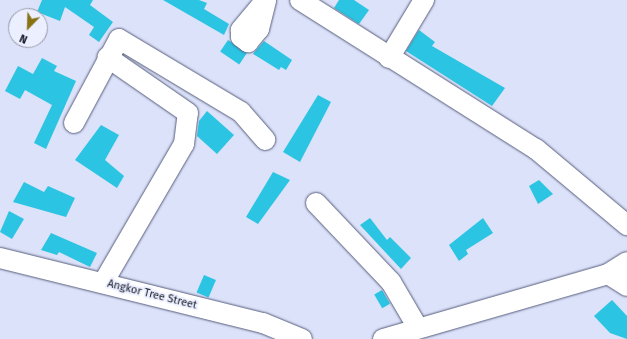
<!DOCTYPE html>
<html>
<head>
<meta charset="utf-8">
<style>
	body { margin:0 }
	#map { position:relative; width:627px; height:339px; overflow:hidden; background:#dce2f9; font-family:"Fira Sans",sans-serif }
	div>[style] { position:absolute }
	.building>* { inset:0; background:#2bc4e2; transform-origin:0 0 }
	.roads { filter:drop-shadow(0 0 1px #565d7d) drop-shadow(0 0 1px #565d7d) }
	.minor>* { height:20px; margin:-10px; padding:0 10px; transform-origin:10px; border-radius:10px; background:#fff }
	span { translate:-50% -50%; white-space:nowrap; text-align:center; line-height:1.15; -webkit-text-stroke:3.5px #ecefff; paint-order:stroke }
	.street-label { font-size:11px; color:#151825 }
	.north { position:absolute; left:8px; top:8px; width:40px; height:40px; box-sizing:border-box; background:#ecefff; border:1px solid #9699a8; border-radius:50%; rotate:203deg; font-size:11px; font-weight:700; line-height:16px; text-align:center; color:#151825 }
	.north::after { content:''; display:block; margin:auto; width:14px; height:18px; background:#887214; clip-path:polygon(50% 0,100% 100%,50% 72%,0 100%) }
</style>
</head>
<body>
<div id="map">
	<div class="building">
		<div style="clip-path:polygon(42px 0,93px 0,90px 5px,113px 22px,99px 42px,89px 35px,94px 27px,65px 7px,60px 21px,37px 12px)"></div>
		<div style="clip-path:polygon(163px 0,199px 0,207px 3px,204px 9px,229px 24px,224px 35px)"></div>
		<div style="clip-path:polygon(339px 0,354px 0,369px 10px,359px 24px,334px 8px)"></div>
		<div style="clip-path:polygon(419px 30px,435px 42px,432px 46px,505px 88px,492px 106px,406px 51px)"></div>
		<div style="left:228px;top:40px;width:23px;height:14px;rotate:34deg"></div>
		<div style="clip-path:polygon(264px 41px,292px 60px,286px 70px,281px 67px,279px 70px,253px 54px)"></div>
		<div style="clip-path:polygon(42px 58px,57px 66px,54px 71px,76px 81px,46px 149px,34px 143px,52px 105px,25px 90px,20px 99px,5px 91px,18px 66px,33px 74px)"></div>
		<div style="clip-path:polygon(318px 95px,331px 102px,300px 162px,283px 152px)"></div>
		<div style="clip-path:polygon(207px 111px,234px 135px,217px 154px,197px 136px,199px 121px)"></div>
		<div style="clip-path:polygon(101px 125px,119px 135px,105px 160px,124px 176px,117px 188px,75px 160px)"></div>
		<div style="clip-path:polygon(273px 172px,290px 180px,258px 224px,246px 217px)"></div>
		<div style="clip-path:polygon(539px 180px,553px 194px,538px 204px,529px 186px)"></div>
		<div style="clip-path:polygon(24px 182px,44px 192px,48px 186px,75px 198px,66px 217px,13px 202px)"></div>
		<div style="clip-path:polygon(9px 211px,24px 219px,12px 239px,0 232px)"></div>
		<div style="clip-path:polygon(370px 218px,387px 240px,390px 237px,411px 258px,401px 269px,360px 225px)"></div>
		<div style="clip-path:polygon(483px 218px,493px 233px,466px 250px,468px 254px,459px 261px,449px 245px)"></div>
		<div style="clip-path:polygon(51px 233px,97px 253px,90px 267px,59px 252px,57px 255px,41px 250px)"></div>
		<div style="left:204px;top:275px;width:13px;height:19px;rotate:23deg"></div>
		<div style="left:382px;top:290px;width:16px;height:9px;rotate:60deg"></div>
		<div style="clip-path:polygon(612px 300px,627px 316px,627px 339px,610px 333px,594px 316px)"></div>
	</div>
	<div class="roads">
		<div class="minor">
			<div style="left:300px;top:0;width:279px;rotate:32.3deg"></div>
			<div style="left:536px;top:149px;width:119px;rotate:39.9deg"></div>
			<div style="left:265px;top:1px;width:38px;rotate:130deg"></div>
			<div style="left:241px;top:30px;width:7px;rotate:90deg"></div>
			<div style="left:241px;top:37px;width:9px;rotate:36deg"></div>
			<div style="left:248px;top:42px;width:17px;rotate:-50deg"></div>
			<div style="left:259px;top:29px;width:30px;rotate:-76deg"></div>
			<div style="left:389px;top:58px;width:68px;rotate:-58.9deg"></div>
			<div style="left:74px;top:123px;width:95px;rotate:-61.8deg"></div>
			<div style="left:119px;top:39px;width:142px;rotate:30.9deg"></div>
			<div style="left:241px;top:112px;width:37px;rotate:49deg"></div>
			<div style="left:316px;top:203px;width:109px;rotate:46.5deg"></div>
			<div style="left:391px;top:282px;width:53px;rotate:59.6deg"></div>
			<div style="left:0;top:258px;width:271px;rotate:13.9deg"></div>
			<div style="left:263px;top:323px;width:42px;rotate:22.3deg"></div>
			<div style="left:608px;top:274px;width:22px;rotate:32deg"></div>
			<div style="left:103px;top:283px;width:161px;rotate:-59.8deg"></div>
			<div style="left:184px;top:144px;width:31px;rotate:-83deg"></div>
			<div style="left:188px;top:113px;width:98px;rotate:-145.3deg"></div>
			<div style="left:383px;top:339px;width:234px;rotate:-16.1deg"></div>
			<div style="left:608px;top:274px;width:22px;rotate:-32deg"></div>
		</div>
	</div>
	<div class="street-label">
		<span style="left:152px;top:295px;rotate:14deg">Angkor Tree Street</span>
	</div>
	<div class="north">N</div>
</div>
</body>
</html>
